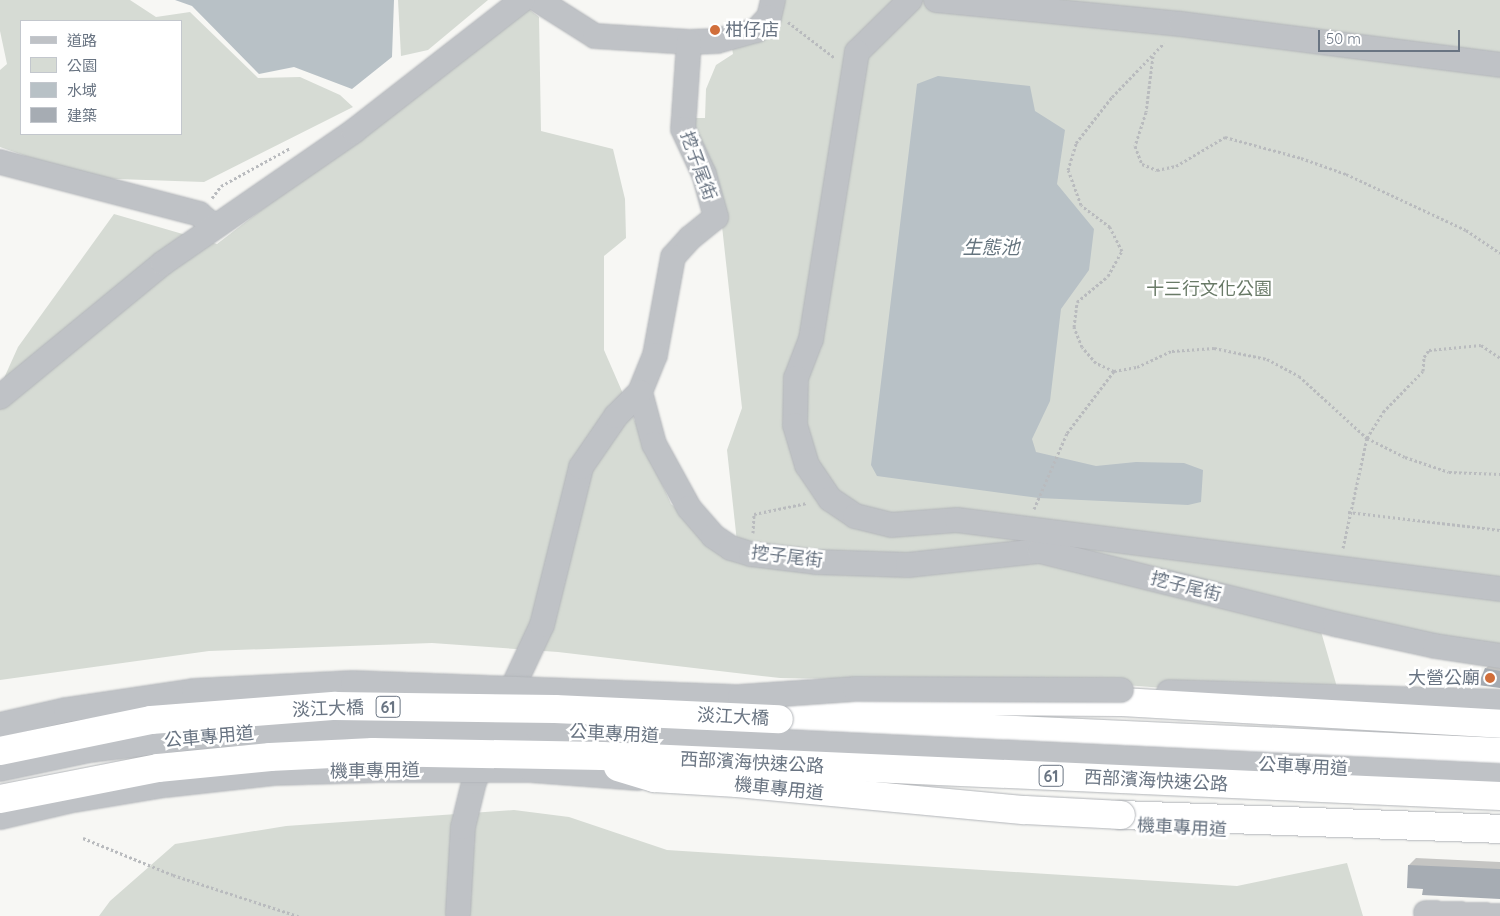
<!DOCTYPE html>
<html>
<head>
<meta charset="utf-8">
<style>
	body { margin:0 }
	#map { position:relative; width:1500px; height:916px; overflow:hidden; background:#f7f7f4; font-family:Quicksand,"Noto Sans TC",sans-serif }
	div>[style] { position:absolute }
	.green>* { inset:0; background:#d6dbd4 }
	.water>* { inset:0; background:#b8c1c6 }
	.shadow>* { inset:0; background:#0003 }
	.building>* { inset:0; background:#a6acb3 }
	.path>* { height:3px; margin-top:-1.5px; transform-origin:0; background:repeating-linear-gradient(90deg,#b9bbbe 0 2.5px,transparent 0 5px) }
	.roads { filter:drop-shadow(0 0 1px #b2b5b9) drop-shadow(0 0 1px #b2b5b9) }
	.minor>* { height:24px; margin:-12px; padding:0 12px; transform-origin:12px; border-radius:12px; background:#bfc2c6 }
	.highway>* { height:28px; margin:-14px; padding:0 14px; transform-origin:14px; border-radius:14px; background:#fff }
	.bridges { filter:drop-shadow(0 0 1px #b2b5b9) drop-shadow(0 0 1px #b2b5b9) }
	.minor-bridge>* { height:24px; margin:-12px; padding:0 12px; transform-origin:12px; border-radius:12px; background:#bfc2c6 }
	.highway-bridge>* { height:28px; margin:-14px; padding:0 14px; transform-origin:14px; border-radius:14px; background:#fff }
	.dots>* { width:14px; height:14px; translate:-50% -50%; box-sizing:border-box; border:2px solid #fff; border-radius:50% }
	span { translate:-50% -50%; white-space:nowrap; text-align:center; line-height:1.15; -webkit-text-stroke:5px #fff; paint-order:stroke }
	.shield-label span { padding:1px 4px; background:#fff; border:1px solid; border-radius:4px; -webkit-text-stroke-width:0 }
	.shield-label { font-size:16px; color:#697482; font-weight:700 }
	.poi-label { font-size:18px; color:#697482 }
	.left { translate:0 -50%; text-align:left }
	.right { translate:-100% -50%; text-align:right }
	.street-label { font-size:18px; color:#697482 }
	.park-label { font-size:18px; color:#697a67 }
	.water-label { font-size:19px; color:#65747e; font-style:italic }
	.legend { position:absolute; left:20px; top:20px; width:162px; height:115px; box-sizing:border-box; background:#fff; border:1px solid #c3c7cd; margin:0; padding:6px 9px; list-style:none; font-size:15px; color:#697482 }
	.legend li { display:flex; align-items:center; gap:10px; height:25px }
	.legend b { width:25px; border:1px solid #c3c7cd }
	.scale { position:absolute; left:1318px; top:30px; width:142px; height:22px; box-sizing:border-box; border:2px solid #697482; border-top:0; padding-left:6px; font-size:15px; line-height:18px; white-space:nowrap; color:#697482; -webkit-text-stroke:4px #fff; paint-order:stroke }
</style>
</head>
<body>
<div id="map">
	<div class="green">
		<div style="clip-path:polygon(evenodd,0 0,130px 0,156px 17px,190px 12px,258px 78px,300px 77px,340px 95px,353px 107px,204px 182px,88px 178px,0 147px,0 70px,7px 64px,0 31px,0 0,21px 21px,181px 21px,181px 134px,21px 134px,21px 21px)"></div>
		<div style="clip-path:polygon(398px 0,488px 0,428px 50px,401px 56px)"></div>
		<div style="clip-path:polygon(780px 0,1500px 0,1500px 650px,1042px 545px,923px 555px,793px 552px,737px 542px,727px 450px,742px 408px,721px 217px,687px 118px,705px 118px,706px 89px,716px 65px,733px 54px,731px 42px)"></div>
		<div style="clip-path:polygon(526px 7px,539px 17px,541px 131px,613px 149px,625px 199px,626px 238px,604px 256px,604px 350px,671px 504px,729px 554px,1038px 559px,1320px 628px,1341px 701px,1111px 684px,780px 678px,558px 652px,432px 643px,209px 651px,0 680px,0 387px,18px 347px,114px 214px,217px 244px)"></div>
		<div style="clip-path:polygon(514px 810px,569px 817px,667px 850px,1237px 886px,1347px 863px,1363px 916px,99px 916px,110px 901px,175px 844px,286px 826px)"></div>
	</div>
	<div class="water">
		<div style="clip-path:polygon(175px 0,394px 0,392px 57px,352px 89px,294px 67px,259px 74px,192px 6px)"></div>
		<div style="clip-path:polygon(938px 76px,1030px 86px,1035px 111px,1065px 130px,1057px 184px,1094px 229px,1089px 270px,1061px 309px,1050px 401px,1032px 439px,1036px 452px,1096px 466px,1136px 462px,1184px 463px,1203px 470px,1201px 502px,1188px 505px,1039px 498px,877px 476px,871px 465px,917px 84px)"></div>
	</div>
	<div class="shadow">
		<div style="clip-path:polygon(1492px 662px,1500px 664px,1500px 687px,1486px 668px)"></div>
		<div style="clip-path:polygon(1416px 858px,1500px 862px,1500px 898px,1424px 888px,1409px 865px)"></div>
	</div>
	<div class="building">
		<div style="clip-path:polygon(1485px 668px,1500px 671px,1500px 688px,1478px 685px)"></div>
		<div style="clip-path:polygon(1408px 865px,1500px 869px,1500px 899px,1422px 895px,1423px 889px,1407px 888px)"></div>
	</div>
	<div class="path">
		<div style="left:788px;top:22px;width:59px;rotate:37.5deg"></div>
		<div style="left:1153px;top:56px;width:56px;rotate:97.1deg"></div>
		<div style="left:1146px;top:112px;width:36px;rotate:108deg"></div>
		<div style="left:1135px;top:146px;width:19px;rotate:69deg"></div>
		<div style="left:1142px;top:164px;width:16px;rotate:22deg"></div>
		<div style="left:1157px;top:170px;width:19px;rotate:-12deg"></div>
		<div style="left:1176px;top:166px;width:57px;rotate:-30.6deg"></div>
		<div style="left:1225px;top:137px;width:79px;rotate:15.4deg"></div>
		<div style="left:1301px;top:158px;width:48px;rotate:19.6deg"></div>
		<div style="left:1346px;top:174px;width:132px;rotate:25deg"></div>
		<div style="left:1466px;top:230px;width:41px;rotate:34.1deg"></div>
		<div style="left:212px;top:198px;width:15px;rotate:-53deg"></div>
		<div style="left:221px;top:186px;width:79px;rotate:-28.8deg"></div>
		<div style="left:1114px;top:371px;width:20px;rotate:-156deg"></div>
		<div style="left:1096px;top:363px;width:21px;rotate:-131deg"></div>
		<div style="left:1082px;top:347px;width:22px;rotate:-112deg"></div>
		<div style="left:1074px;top:327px;width:25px;rotate:-83deg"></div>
		<div style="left:1077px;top:302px;width:40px;rotate:-40deg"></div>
		<div style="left:1108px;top:276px;width:29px;rotate:-61deg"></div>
		<div style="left:1122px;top:251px;width:27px;rotate:-117deg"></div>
		<div style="left:1110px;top:227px;width:36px;rotate:-143deg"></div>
		<div style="left:1081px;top:205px;width:37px;rotate:-110deg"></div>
		<div style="left:1068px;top:170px;width:28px;rotate:-73deg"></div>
		<div style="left:1076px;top:143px;width:58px;rotate:-52deg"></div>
		<div style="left:1112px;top:97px;width:75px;rotate:-46.1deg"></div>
		<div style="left:1034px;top:509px;width:83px;rotate:-66.5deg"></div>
		<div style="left:1067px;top:433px;width:78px;rotate:-52.8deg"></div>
		<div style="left:1114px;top:371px;width:23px;rotate:-10deg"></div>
		<div style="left:1137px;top:367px;width:38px;rotate:-25deg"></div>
		<div style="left:1172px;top:351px;width:42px;rotate:-4.1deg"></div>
		<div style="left:1214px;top:348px;width:54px;rotate:11.7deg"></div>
		<div style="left:1267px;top:359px;width:36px;rotate:28deg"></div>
		<div style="left:1299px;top:376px;width:92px;rotate:42.4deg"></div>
		<div style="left:1367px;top:438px;width:42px;rotate:26.6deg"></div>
		<div style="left:1405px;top:457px;width:46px;rotate:18.8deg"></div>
		<div style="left:1449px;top:472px;width:51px;rotate:2.2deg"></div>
		<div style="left:1348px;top:512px;width:153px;rotate:6.8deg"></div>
		<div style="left:753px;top:533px;width:19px;rotate:-87deg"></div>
		<div style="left:754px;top:514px;width:54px;rotate:-11.7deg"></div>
		<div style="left:1343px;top:548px;width:113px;rotate:-77.7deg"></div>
		<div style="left:1367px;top:438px;width:31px;rotate:-58deg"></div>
		<div style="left:1383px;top:412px;width:57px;rotate:-45.7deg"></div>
		<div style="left:1423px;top:371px;width:14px;rotate:-86deg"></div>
		<div style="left:1424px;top:357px;width:9px;rotate:-54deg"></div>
		<div style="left:1429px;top:350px;width:52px;rotate:-5.5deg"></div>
		<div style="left:1481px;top:345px;width:23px;rotate:34deg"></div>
		<div style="left:83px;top:838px;width:97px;rotate:22.3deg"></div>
		<div style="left:173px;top:875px;width:132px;rotate:18.2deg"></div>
	</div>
	<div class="roads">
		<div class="minor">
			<div style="left:538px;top:0;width:67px;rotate:32.3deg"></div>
			<div style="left:595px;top:36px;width:94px;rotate:3.7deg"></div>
			<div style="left:773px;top:0;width:17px;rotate:103deg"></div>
			<div style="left:769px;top:17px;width:18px;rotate:133deg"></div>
			<div style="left:757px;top:30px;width:41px;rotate:164.6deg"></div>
			<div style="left:717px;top:41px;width:28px;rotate:178deg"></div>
			<div style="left:689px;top:42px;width:87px;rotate:93.9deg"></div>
			<div style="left:683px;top:129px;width:50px;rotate:65deg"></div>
			<div style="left:704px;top:174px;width:45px;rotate:74.4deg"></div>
			<div style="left:716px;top:217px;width:33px;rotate:141deg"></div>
			<div style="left:690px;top:238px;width:25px;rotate:132deg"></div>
			<div style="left:673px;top:257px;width:100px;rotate:100.4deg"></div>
			<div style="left:655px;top:355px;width:40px;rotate:112deg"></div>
			<div style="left:640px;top:392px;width:54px;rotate:74.9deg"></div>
			<div style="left:654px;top:444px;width:73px;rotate:61.3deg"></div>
			<div style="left:689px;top:508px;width:37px;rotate:49deg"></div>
			<div style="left:713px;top:536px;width:22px;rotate:34deg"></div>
			<div style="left:731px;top:548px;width:21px;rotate:17deg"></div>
			<div style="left:751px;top:554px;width:65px;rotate:7deg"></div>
			<div style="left:816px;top:562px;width:92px;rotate:1.9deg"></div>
			<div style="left:908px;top:565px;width:133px;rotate:-6.1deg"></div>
			<div style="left:1040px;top:551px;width:304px;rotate:13.9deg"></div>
			<div style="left:1335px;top:624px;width:102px;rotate:12.4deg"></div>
			<div style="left:1435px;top:646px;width:66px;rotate:8.7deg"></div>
			<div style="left:910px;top:0;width:74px;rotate:135.5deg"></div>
			<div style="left:857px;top:52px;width:291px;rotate:99.1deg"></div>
			<div style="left:811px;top:339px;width:42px;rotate:111deg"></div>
			<div style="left:796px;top:378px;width:47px;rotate:91.2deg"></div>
			<div style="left:795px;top:425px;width:42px;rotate:73.3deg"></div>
			<div style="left:807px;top:465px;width:41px;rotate:55.9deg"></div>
			<div style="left:830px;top:499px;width:30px;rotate:34deg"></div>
			<div style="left:855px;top:516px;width:37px;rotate:14deg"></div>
			<div style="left:891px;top:525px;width:66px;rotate:-4.3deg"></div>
			<div style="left:957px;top:520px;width:547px;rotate:7.24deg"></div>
			<div style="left:936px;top:0;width:246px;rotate:5.6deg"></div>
			<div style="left:1181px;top:24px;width:322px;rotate:7.3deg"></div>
			<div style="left:0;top:162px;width:206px;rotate:14.6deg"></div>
			<div style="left:199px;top:214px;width:19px;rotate:39deg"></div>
			<div style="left:0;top:397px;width:211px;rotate:-39.4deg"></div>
			<div style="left:163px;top:263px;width:232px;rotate:-34.6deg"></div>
			<div style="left:354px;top:131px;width:213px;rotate:-37.9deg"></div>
			<div style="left:1169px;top:692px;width:331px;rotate:1.7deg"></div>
			<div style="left:504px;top:706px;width:89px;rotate:-64.9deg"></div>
			<div style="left:542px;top:625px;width:163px;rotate:-76.1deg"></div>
			<div style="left:581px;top:467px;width:62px;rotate:-55.5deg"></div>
			<div style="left:616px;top:416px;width:34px;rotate:-45deg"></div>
			<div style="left:458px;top:913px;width:86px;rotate:-86.7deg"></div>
			<div style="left:463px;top:827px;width:46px;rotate:-76.3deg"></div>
			<div style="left:474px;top:782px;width:33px;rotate:-67deg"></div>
			<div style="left:1426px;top:913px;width:74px;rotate:2.3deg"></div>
		</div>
		<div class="highway">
			<div style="left:779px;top:719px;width:72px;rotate:-17.7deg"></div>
			<div style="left:848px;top:697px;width:101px;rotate:2.3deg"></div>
			<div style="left:949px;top:701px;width:173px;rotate:0.3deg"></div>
			<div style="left:1122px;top:702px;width:379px;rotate:3.3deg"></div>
			<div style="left:797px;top:720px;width:704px;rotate:2.61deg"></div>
			<div style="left:1121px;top:815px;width:379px;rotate:2.1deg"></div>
		</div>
	</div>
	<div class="bridges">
		<div class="minor-bridge">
			<div style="left:0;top:725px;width:68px;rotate:-12.8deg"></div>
			<div style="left:66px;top:710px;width:129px;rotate:-8.4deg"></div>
			<div style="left:194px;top:691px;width:159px;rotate:-2.9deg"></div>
			<div style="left:353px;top:683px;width:387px;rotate:2.1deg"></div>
			<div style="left:740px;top:697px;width:115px;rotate:-4deg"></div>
			<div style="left:855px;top:689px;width:266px;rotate:0.2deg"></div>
			<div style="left:0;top:769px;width:92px;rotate:-11.9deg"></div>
			<div style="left:90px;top:750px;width:116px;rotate:-6.9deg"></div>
			<div style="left:205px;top:736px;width:145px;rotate:-3.6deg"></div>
			<div style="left:350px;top:727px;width:188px;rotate:0.9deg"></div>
			<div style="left:538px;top:730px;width:963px;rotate:2.74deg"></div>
			<div style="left:0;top:817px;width:70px;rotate:-13.2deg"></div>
			<div style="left:68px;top:801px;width:98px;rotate:-9.4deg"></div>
			<div style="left:165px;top:785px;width:109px;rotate:-6.3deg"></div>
			<div style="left:273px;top:773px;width:104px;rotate:-1.7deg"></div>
			<div style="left:377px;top:770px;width:154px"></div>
			<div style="left:531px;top:770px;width:108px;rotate:4.2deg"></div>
		</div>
		<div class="highway-bridge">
			<div style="left:0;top:751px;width:154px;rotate:-11.6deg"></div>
			<div style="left:151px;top:720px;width:185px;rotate:-4.4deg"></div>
			<div style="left:335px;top:706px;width:220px;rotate:0.8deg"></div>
			<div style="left:555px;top:709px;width:224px;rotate:2.6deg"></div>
			<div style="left:618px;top:767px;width:38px;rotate:17deg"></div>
			<div style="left:654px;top:778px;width:83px;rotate:3.4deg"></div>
			<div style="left:737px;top:783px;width:289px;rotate:5.4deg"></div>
			<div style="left:1025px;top:810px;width:96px;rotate:3deg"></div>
			<div style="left:0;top:799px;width:161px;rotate:-11.1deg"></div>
			<div style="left:158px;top:768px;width:113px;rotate:-5.6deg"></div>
			<div style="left:270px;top:757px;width:103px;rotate:-2.8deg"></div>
			<div style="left:373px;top:752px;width:229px;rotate:1deg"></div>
			<div style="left:602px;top:756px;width:899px;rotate:2.55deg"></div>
		</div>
	</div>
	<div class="dots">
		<div style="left:715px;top:30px;background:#d16e3a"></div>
		<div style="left:1490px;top:678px;background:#d16e3a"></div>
	</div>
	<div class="shield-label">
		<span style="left:388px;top:707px">61</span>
		<span style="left:1051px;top:776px">61</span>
	</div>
	<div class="poi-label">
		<span class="left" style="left:725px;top:30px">柑仔店</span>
		<span class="right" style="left:1480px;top:678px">大營公廟</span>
	</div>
	<div class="street-label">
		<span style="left:698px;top:166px;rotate:70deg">挖子尾街</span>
		<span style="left:787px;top:557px;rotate:7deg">挖子尾街</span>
		<span style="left:1186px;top:587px;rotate:14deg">挖子尾街</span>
		<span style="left:328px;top:709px;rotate:-2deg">淡江大橋</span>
		<span style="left:733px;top:717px;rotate:3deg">淡江大橋</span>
		<span style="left:614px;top:734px;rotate:3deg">公車專用道</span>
		<span style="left:209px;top:737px;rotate:-5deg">公車專用道</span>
		<span style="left:752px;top:763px;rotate:3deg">西部濱海快速公路</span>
		<span style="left:1303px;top:767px;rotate:3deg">公車專用道</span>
		<span style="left:375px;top:771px;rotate:-1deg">機車專用道</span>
		<span style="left:1156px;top:781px;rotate:3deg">西部濱海快速公路</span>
		<span style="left:779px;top:789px;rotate:6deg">機車專用道</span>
		<span style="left:1182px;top:828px;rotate:3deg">機車專用道</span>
	</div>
	<div class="park-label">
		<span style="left:1209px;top:289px">十三行文化公園</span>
	</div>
	<div class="water-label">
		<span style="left:991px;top:248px">生態池</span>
	</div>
	<ul class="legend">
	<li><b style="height:6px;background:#bfc2c6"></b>道路</li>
	<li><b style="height:14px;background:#d6dbd4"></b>公園</li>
	<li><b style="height:14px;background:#b8c1c6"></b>水域</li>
	<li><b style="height:14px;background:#a6acb3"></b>建築</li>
	</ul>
	<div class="scale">50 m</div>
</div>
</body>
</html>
